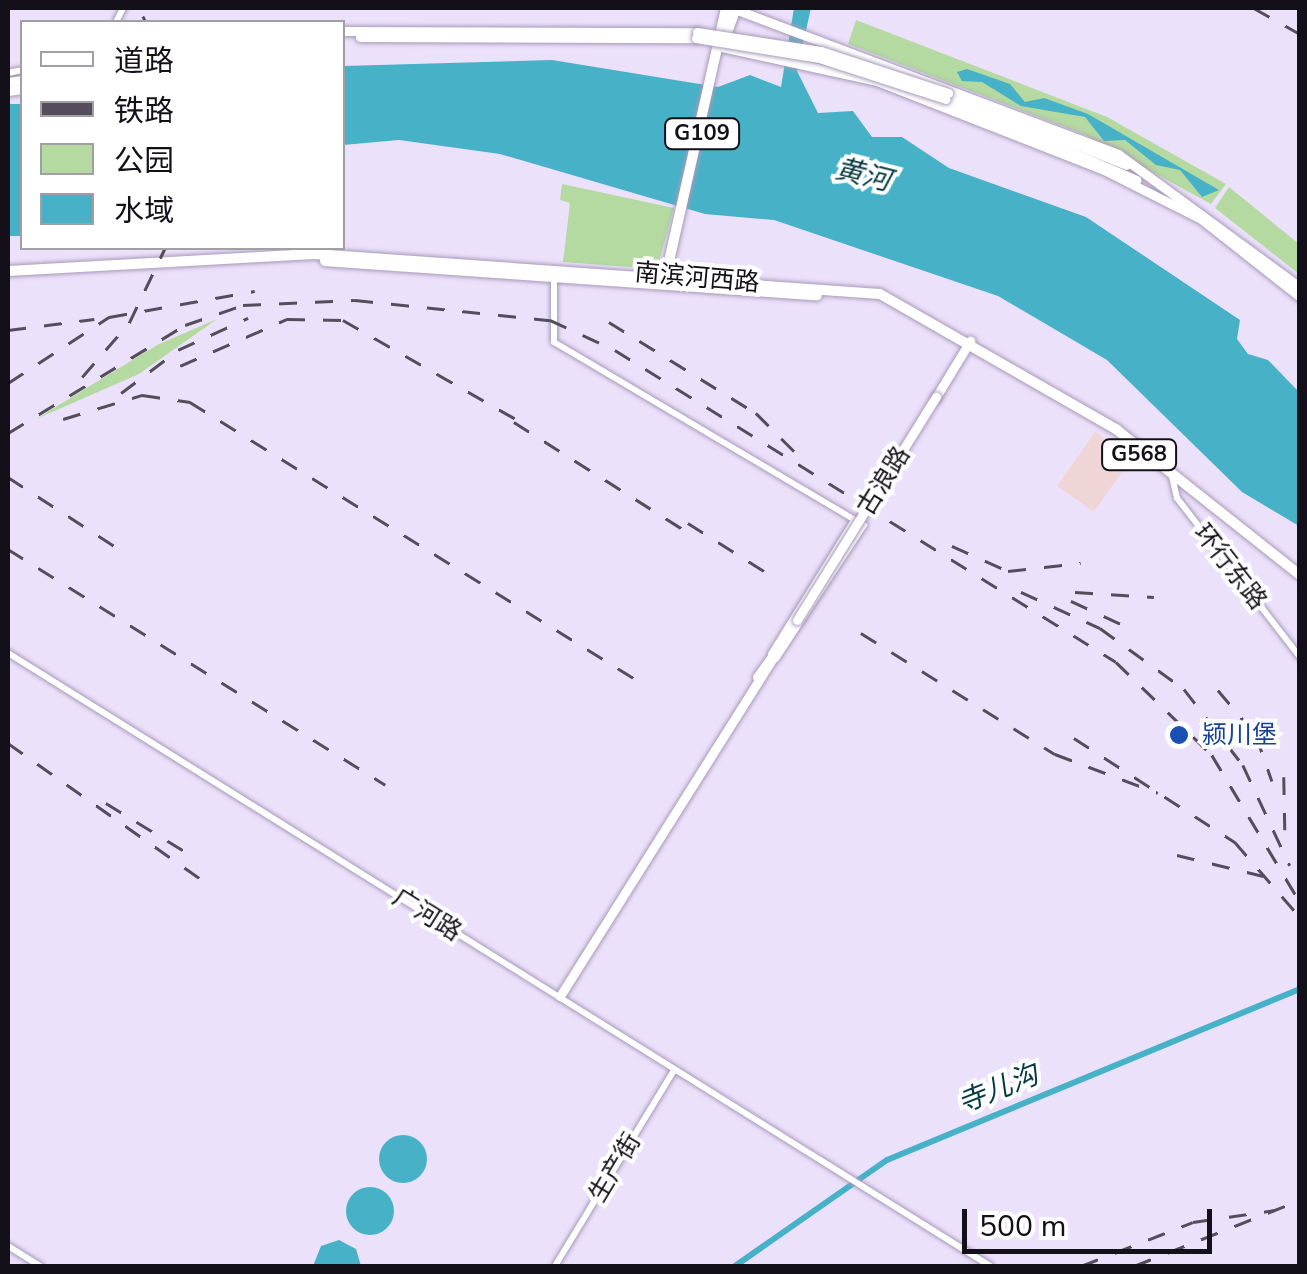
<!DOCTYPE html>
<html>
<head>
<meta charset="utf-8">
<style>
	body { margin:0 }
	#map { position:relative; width:1307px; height:1274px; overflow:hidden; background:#ece1fb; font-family:"Nunito Sans","Noto Sans SC",sans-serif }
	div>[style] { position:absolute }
	.education>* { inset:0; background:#f0d5d6; transform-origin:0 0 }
	.green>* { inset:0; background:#b4d9a1 }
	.water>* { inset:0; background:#47b2c7; transform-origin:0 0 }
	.round { border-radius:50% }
	.river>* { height:6px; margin:-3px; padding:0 3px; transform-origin:3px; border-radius:3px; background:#47b2c7 }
	.roads { filter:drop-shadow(0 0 2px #a79ab9) drop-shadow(0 0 2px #a79ab9) }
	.minor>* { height:6px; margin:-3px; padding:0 3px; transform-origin:3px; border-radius:3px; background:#fff }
	.major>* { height:9px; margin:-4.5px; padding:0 4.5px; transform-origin:4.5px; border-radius:4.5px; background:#fff }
	.highway>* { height:10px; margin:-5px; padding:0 5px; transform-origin:5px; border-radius:5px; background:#fff }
	.rail>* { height:2.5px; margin-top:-1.25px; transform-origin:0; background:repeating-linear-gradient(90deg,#544e5c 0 18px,transparent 0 36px) }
	.bridges { filter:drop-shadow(0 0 2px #a79ab9) drop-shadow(0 0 2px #a79ab9) }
	.major-bridge>* { height:9px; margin:-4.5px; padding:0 4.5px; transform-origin:4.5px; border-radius:4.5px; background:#fff }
	.dots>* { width:28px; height:28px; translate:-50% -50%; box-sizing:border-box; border:5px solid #fff; border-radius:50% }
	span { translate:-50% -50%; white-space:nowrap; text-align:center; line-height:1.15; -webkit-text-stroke:8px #fff; paint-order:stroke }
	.shield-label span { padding:2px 8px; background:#fff; border:2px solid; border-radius:8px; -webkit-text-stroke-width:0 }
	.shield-label { font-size:22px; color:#14101a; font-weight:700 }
	.street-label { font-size:25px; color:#14101a }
	.transit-label { font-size:25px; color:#164399 }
	.left { translate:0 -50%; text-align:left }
	.water-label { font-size:28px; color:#063942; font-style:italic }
	.frame { position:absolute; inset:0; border:10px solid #14101a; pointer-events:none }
	.legend { position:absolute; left:20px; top:20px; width:325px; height:230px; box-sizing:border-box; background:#fff; border:2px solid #a19fa3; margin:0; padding:12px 18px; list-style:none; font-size:30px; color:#14101a }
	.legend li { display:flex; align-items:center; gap:20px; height:50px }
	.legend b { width:50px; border:2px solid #a19fa3 }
	.scale { position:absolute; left:962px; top:1209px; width:250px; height:45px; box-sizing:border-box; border:5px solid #14101a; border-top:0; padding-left:12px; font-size:30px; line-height:35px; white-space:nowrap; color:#14101a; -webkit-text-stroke:8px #fff; paint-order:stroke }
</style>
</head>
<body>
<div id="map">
	<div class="education">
		<div style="left:1095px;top:432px;width:45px;height:66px;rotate:35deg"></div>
	</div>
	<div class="green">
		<div style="clip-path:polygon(856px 20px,1107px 117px,1226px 184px,1211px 204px,1083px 134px,848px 44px)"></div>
		<div style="clip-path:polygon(562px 184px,674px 208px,657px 269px,563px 262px,570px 203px,560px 200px)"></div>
		<div style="clip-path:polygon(1229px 187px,1299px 244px,1299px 274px,1215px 208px)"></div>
		<div style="clip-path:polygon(217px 319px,139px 374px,36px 419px,157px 345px)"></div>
	</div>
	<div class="water">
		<div style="clip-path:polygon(794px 8px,811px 8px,797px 71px,818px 113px,853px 111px,872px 137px,902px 137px,949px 168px,1086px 217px,1240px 320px,1237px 339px,1248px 354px,1268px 360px,1299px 392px,1299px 526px,1242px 492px,1107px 360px,998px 296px,774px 220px,705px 214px,500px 154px,399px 140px,343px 145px,343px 66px,552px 60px,718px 87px,750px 75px,781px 87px)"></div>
		<div style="clip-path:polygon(967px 69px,1010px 84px,1025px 102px,1044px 98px,1088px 114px,1219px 190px,1202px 197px,1180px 170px,1156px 165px,1125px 140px,1104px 141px,1085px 117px,1021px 106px,982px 82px,962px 81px,957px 72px)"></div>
		<div style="left:22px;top:104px;width:132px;height:14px;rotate:90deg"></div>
		<div class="round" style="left:379px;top:1135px;width:48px;height:48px"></div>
		<div class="round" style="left:346px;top:1187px;width:48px;height:48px"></div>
		<div style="clip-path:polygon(339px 1240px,356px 1249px,361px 1266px,313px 1266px,321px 1246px)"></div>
	</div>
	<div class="river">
		<div style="left:735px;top:1266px;width:185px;rotate:-34.9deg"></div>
		<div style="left:887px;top:1160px;width:447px;rotate:-22.5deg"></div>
	</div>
	<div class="roads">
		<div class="minor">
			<div style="left:116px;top:22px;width:16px;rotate:-63deg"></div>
			<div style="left:8px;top:73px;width:14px;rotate:-12deg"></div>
			<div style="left:554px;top:277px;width:65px;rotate:90deg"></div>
			<div style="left:554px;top:342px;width:360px;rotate:30.6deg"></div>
			<div style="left:864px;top:525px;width:160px;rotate:123.3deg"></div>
			<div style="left:1171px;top:472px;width:27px;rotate:77deg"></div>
			<div style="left:1177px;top:498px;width:201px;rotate:52.3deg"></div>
			<div style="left:8px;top:653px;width:1158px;rotate:31.97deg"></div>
			<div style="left:771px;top:654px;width:158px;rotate:-58.2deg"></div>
			<div style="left:8px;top:1246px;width:38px;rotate:32deg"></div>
			<div style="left:555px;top:1266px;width:229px;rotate:-58.7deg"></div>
		</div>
		<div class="major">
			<div style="left:732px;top:8px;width:413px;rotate:20.7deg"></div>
			<div style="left:1118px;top:154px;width:225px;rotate:36.2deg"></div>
			<div style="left:342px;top:31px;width:355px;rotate:0.2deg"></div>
			<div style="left:360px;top:37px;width:336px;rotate:0.2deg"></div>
			<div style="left:722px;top:47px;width:159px;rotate:12.4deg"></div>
			<div style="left:877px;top:81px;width:242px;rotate:21.4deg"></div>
			<div style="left:1102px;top:169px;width:115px;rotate:26.8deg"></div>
			<div style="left:8px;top:82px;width:14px;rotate:-8deg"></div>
			<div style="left:8px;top:91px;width:14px;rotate:-8deg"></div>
			<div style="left:948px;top:93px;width:192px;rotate:22deg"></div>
			<div style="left:946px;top:99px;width:207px;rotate:23deg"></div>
			<div style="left:1201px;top:219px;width:126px;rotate:38.2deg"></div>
			<div style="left:936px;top:397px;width:66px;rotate:-58.7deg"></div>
			<div style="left:757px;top:677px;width:34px;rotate:-54deg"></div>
			<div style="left:560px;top:996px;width:444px;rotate:-57.8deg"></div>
		</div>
		<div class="highway">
			<div style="left:728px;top:30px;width:23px;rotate:-70deg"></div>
			<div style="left:325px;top:261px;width:493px;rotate:4deg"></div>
			<div style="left:8px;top:271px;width:306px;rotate:-3.2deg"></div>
			<div style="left:314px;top:254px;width:567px;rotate:4.04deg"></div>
			<div style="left:880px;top:294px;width:273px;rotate:29.8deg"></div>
			<div style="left:1117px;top:430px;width:233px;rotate:38.4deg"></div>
			<div style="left:665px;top:279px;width:278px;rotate:-77.3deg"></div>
		</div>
	</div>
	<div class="rail">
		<div style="left:1254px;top:8px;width:53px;rotate:29.5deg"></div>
		<div style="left:143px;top:16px;width:7px;rotate:63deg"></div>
		<div style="left:609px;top:322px;width:173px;rotate:31.8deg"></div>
		<div style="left:756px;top:413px;width:62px;rotate:45deg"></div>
		<div style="left:8px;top:330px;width:87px;rotate:-7.3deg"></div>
		<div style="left:180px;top:366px;width:117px;rotate:-23.7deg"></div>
		<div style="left:287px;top:319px;width:56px;rotate:1deg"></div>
		<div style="left:343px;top:320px;width:211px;rotate:29.8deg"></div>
		<div style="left:82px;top:377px;width:72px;rotate:-49deg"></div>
		<div style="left:129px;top:323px;width:83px;rotate:-64.4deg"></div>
		<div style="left:8px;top:383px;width:121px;rotate:-33.2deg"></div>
		<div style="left:109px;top:317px;width:148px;rotate:-10.1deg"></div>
		<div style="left:121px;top:393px;width:71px;rotate:-37deg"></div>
		<div style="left:178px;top:350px;width:77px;rotate:-24.6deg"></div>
		<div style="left:63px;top:419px;width:83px;rotate:-16.9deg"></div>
		<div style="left:142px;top:395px;width:49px;rotate:8.3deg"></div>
		<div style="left:190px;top:402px;width:530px;rotate:31.89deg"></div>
		<div style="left:514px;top:422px;width:214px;rotate:32.4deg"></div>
		<div style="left:8px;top:433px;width:207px;rotate:-31.4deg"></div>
		<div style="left:185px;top:325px;width:61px;rotate:-19deg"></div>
		<div style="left:243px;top:305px;width:112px;rotate:-2.6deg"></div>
		<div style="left:355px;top:300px;width:196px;rotate:5.9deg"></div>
		<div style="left:550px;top:320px;width:72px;rotate:24.8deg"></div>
		<div style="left:615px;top:350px;width:590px;rotate:31.91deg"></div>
		<div style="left:1116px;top:662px;width:134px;rotate:44.1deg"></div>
		<div style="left:1212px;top:755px;width:171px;rotate:59.1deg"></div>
		<div style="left:8px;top:477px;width:143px;rotate:33deg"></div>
		<div style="left:688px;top:523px;width:90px;rotate:32.3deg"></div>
		<div style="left:952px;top:546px;width:61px;rotate:24.1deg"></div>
		<div style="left:1008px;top:571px;width:73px;rotate:-6.3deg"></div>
		<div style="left:8px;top:549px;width:445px;rotate:32deg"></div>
		<div style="left:1021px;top:592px;width:87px;rotate:24.5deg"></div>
		<div style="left:1100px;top:628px;width:104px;rotate:36deg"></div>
		<div style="left:1184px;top:689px;width:96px;rotate:52.2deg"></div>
		<div style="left:1243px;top:765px;width:111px;rotate:65deg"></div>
		<div style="left:1075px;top:592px;width:79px;rotate:3.6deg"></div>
		<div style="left:1071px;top:601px;width:69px;rotate:24.7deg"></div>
		<div style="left:861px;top:633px;width:229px;rotate:32deg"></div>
		<div style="left:1055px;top:754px;width:110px;rotate:20.7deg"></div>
		<div style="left:1218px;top:690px;width:59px;rotate:49.8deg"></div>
		<div style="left:1256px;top:735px;width:49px;rotate:70.8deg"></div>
		<div style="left:1074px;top:738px;width:192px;rotate:32.9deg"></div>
		<div style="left:1235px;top:842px;width:99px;rotate:49.1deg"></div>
		<div style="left:8px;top:743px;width:236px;rotate:35.2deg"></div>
		<div style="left:1284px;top:777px;width:53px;rotate:88.9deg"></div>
		<div style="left:106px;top:803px;width:100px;rotate:31.5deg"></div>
		<div style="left:1177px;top:855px;width:89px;rotate:13.7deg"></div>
		<div style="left:1081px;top:1266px;width:120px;rotate:-21.4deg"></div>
		<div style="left:1193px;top:1222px;width:83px;rotate:-8.3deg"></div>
		<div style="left:1134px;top:1266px;width:179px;rotate:-21.7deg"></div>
	</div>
	<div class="bridges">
		<div class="major-bridge">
			<div style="left:697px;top:32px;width:125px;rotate:8.7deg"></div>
			<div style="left:821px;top:51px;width:134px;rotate:18.3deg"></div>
			<div style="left:696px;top:38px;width:125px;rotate:9.2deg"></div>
			<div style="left:819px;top:58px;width:133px;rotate:17.9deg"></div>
			<div style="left:797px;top:620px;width:263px;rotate:-58.1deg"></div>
		</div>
	</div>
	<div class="dots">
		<div style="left:1179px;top:735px;background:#1a4fb4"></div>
	</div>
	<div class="shield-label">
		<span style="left:702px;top:134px">G109</span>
		<span style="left:1139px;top:455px">G568</span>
	</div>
	<div class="street-label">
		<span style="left:697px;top:278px;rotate:5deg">南滨河西路</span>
		<span style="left:884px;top:481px;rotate:-58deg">古浪路</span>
		<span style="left:1230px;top:567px;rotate:52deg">环行东路</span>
		<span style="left:427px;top:915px;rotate:32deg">广河路</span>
		<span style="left:615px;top:1168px;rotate:-59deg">生产街</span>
	</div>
	<div class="transit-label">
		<span class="left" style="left:1202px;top:735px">颍川堡</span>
	</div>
	<div class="water-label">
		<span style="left:863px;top:175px;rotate:14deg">黄河</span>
		<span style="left:998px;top:1089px;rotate:-22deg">寺儿沟</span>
	</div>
	<div class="frame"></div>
	<ul class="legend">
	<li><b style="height:12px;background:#fff"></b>道路</li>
	<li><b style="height:12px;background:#544e5c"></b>铁路</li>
	<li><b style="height:28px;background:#b4d9a1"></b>公园</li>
	<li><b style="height:28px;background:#47b2c7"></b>水域</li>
	</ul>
	<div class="scale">500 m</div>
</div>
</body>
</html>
